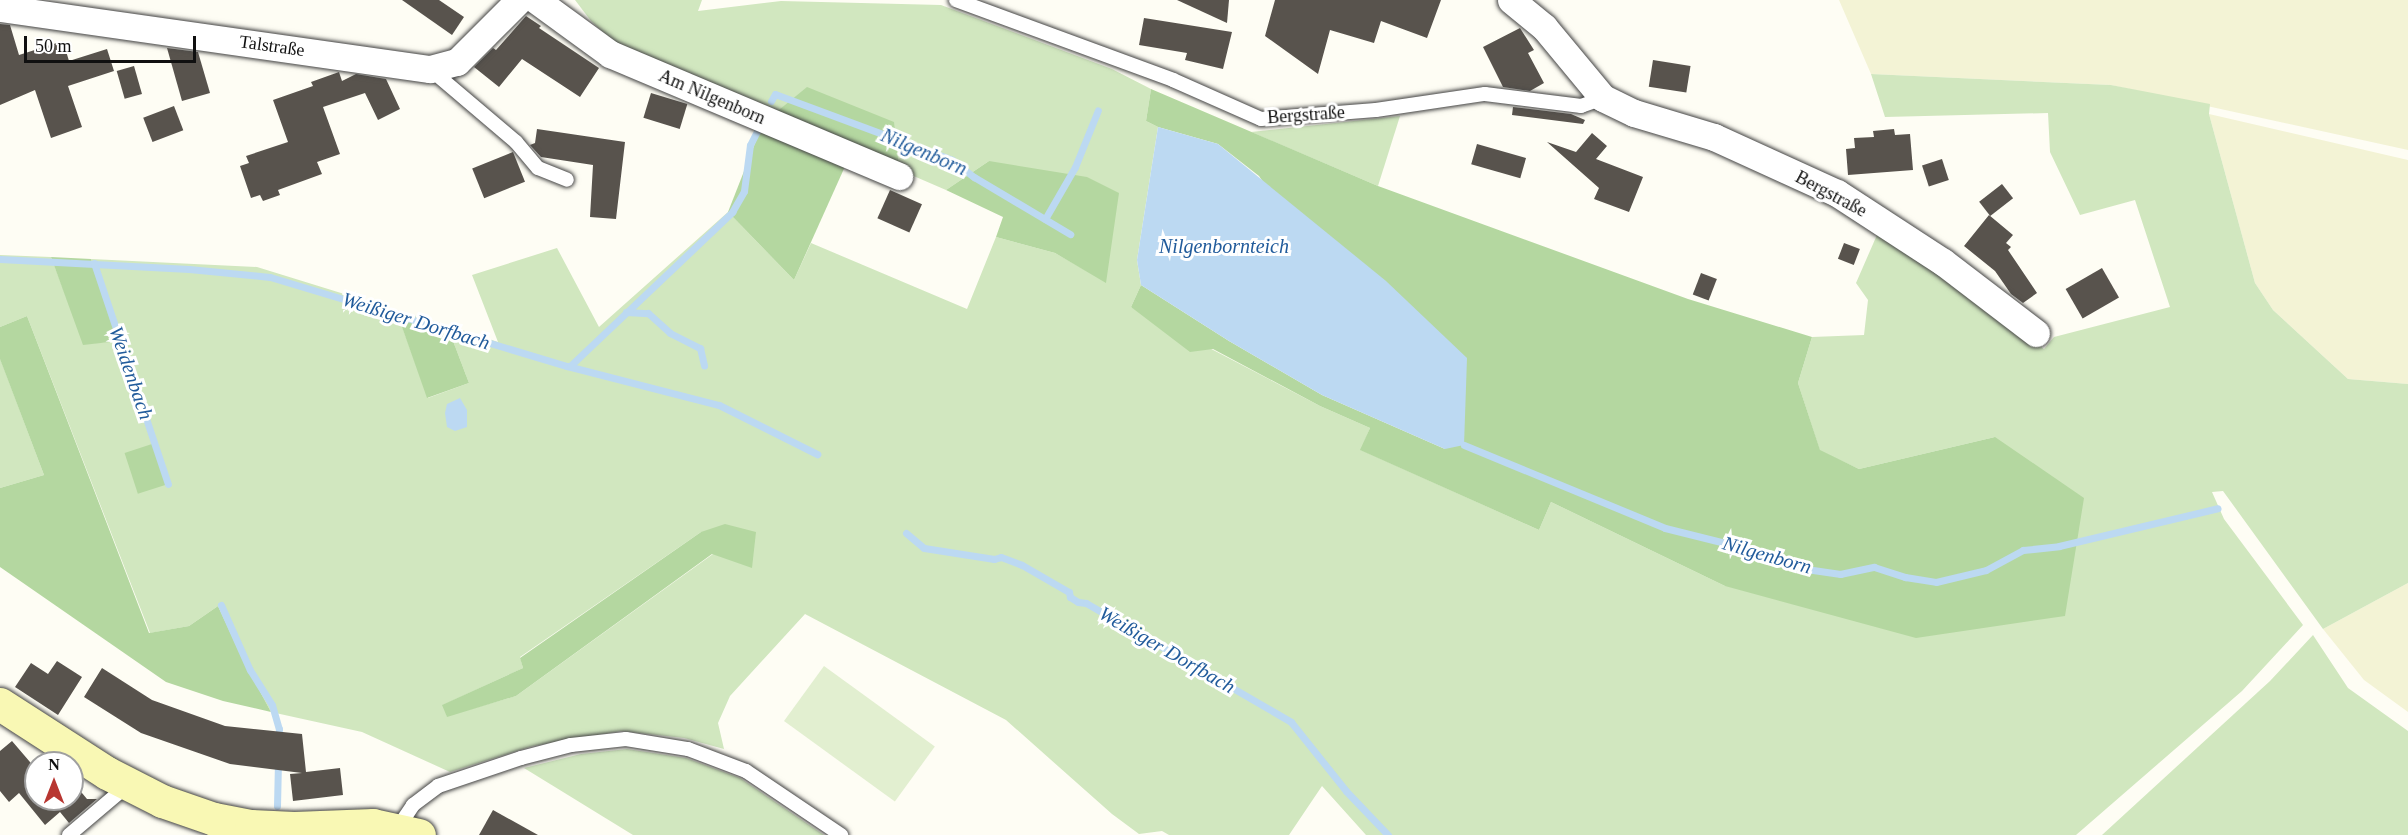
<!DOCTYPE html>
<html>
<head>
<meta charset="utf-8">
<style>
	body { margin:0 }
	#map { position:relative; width:2408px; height:835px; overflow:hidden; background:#fefdf4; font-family:"Times New Roman",serif }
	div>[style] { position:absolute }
	.farmland>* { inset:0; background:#f3f3d5 }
	.green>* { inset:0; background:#d1e7bf }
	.forest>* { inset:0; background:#b4d7a0; transform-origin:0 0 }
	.pitch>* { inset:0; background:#e2efd0; transform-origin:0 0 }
	.water>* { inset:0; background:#bcd9f2 }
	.stream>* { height:7px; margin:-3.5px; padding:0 3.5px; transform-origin:3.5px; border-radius:3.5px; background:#bcd9f2 }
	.building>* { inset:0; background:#58534d; transform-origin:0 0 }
	.roads { filter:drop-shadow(0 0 2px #434343) drop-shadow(0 0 2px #434343) }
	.lane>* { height:14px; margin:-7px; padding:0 7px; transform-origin:7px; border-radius:7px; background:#fff }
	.street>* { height:27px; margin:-13.5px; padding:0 13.5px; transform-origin:13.5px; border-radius:13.5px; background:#fff }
	.secondary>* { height:33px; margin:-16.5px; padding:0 16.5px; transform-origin:16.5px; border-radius:16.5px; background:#f9f8b4 }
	span { translate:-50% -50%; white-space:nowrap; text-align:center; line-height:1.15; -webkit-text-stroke:6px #fff; paint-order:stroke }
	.street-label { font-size:18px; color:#101010 }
	.water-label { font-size:20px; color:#215b9b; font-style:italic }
	.north { position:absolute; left:24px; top:751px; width:60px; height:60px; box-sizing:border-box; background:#fff; border:2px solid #9f9f9f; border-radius:50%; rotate:0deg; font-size:16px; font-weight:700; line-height:24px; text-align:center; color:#101010 }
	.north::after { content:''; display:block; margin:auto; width:21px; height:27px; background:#b83631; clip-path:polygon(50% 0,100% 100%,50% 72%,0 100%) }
	.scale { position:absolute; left:24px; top:36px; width:172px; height:27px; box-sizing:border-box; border:3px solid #101010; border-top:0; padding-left:8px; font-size:18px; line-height:21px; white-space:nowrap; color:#101010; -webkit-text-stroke:4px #fff; paint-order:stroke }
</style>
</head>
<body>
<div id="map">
	<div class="farmland">
		<div style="clip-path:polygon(1839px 0,2408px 0,2408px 150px,2111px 85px,1871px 74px)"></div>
		<div style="clip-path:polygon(2209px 114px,2408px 160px,2408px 384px,2348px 379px,2273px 310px,2255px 283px)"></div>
		<div style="clip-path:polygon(2408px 583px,2408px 712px,2364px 680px,2323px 629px)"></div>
	</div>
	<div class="green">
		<div style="clip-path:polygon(evenodd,575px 0,702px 0,698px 11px,781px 1px,941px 5px,1112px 69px,1151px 89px,1146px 121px,1158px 127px,1137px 260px,1141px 285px,1131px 307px,1320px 406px,1370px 428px,1361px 450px,1539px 530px,1551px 502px,1725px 586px,1995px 437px,1859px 469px,1820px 451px,1798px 383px,1812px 337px,1864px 335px,1868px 300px,1856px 283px,1880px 228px,2044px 349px,2054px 337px,2170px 307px,2135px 200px,2080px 215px,2050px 152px,2048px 113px,1885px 117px,1871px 74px,2111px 85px,2210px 104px,2209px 114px,2255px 283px,2273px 310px,2348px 379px,2408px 384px,2408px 583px,2323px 629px,2223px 491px,2212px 492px,2224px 519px,2303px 625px,2242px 691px,2076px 835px,1366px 835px,1322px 786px,1289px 835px,1169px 835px,1162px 831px,1139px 834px,1112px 814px,1006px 720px,805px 614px,730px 696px,718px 723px,724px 749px,684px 738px,621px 731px,533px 746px,450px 772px,362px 732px,271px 712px,242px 658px,218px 606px,189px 626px,150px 633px,27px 316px,0 327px,0 255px,51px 257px,84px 344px,119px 341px,91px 259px,257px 267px,396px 310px,428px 398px,469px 383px,447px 325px,498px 342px,472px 275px,557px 248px,599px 327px,728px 212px,794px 280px,811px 243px,967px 309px,996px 237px,1055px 253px,1106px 282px,989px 161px,946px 190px,622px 50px,591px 21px,575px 0,701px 532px,713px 554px,516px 696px,447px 716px,443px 705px,523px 668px,520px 657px,701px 532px)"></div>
		<div style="clip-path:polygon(1400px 116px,1378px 186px,1251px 132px)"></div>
		<div style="clip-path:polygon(0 358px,44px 475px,0 488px)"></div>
		<div style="clip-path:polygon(2313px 635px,2348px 688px,2408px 731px,2408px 835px,2102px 835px,2270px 681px)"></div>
		<div style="clip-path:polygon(627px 749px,686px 758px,740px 778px,824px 835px,633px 835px,524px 768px,581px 754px)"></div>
	</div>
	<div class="forest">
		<div style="clip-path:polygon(807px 87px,894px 122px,899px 168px,774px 114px)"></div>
		<div style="clip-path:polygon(1151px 89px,1378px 186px,1688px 299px,1812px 337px,1798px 383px,1820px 450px,1859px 469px,1995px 437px,2084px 498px,2065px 616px,1916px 638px,1725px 586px,1551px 502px,1539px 530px,1360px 450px,1370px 428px,1320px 406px,1213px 349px,1190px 352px,1131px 307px,1141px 285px,1229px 341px,1322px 395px,1445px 449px,1259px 176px,1218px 144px,1158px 127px,1146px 121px)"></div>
		<div style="clip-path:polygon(761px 128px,847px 162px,794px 280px,728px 212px)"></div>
		<div style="clip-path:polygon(989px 161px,1087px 177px,1119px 193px,1106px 283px,1055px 253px,996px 237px,1003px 217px,946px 190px)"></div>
		<div style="clip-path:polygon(51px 257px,91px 259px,119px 341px,83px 345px)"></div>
		<div style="clip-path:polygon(396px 310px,447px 325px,469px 383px,427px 398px)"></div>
		<div style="clip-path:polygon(27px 316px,149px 633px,189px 626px,218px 606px,242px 658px,271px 712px,223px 701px,166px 682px,0 567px,0 488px,44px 475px,0 359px,0 327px)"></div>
		<div style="left:155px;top:443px;width:43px;height:32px;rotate:72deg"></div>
		<div style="clip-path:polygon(725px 524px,756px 532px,752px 568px,712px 554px,516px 696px,447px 717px,442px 705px,523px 668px,520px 658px,701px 532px)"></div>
	</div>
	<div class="pitch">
		<div style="left:824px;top:666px;width:137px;height:68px;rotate:36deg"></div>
	</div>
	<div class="water">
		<div style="clip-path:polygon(1158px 127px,1218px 144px,1386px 281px,1467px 358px,1464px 445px,1445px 449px,1322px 395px,1229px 341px,1141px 285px,1137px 260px)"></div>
		<div style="clip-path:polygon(460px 398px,467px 410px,467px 427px,455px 431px,447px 427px,445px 413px,447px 404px)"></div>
	</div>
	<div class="stream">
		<div style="left:771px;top:101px;width:8px;rotate:-60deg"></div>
		<div style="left:775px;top:94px;width:189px;rotate:20.4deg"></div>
		<div style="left:952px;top:160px;width:28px;rotate:38deg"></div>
		<div style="left:974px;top:177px;width:112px;rotate:30.7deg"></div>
		<div style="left:1045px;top:219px;width:60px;rotate:-60deg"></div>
		<div style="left:1075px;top:167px;width:61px;rotate:-68deg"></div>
		<div style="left:0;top:259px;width:189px;rotate:3deg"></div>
		<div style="left:189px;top:269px;width:81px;rotate:5.6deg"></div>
		<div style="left:270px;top:277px;width:310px;rotate:16.7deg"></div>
		<div style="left:567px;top:366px;width:157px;rotate:14.4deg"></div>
		<div style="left:719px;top:405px;width:110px;rotate:26.6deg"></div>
		<div style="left:94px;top:263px;width:233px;rotate:71.5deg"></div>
		<div style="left:626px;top:312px;width:22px;rotate:3deg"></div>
		<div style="left:648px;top:313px;width:30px;rotate:42deg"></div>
		<div style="left:670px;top:333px;width:34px;rotate:27deg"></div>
		<div style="left:700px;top:348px;width:18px;rotate:77deg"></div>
		<div style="left:570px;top:366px;width:224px;rotate:-43.5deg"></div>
		<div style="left:732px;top:212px;width:24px;rotate:-60deg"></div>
		<div style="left:744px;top:191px;width:46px;rotate:-82.6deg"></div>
		<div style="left:750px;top:145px;width:18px;rotate:-63deg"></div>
		<div style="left:1464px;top:445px;width:217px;rotate:22.4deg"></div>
		<div style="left:1665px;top:528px;width:62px;rotate:14deg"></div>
		<div style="left:1725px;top:543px;width:71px;rotate:19.7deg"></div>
		<div style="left:1792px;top:567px;width:49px;rotate:8.3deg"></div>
		<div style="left:1840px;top:574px;width:35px;rotate:-12deg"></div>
		<div style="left:1874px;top:567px;width:33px;rotate:18deg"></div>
		<div style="left:1905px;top:577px;width:31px;rotate:9deg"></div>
		<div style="left:1936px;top:582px;width:51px;rotate:-13.5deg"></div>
		<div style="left:1986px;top:570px;width:42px;rotate:-28.4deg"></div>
		<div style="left:2023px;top:550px;width:36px;rotate:-6deg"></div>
		<div style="left:2059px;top:546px;width:163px;rotate:-13.4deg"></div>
		<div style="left:906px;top:533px;width:23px;rotate:40deg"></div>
		<div style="left:924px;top:548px;width:71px;rotate:8.9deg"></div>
		<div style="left:994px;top:559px;width:7px;rotate:-16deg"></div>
		<div style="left:1001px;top:557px;width:22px;rotate:21deg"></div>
		<div style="left:1022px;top:565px;width:54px;rotate:29.9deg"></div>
		<div style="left:1069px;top:592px;width:5px;rotate:79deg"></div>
		<div style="left:1070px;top:597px;width:9px;rotate:32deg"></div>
		<div style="left:1078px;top:602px;width:8px;rotate:7deg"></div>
		<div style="left:1086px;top:603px;width:237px;rotate:30.1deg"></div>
		<div style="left:1291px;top:722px;width:88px;rotate:51.4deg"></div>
		<div style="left:1346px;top:791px;width:61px;rotate:46.3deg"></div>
		<div style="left:221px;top:605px;width:71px;rotate:66deg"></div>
		<div style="left:250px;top:670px;width:41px;rotate:57.8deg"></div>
		<div style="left:272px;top:705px;width:25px;rotate:74deg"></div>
		<div style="left:279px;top:729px;width:12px;rotate:95deg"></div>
		<div style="left:277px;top:806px;width:45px;rotate:-88.7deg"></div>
	</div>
	<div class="building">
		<div style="clip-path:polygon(402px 0,439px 0,464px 17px,452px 35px)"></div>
		<div style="clip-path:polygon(1177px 0,1229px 0,1227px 23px)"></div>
		<div style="clip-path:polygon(1275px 0,1441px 0,1427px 38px,1381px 21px,1374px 43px,1330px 30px,1318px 74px,1265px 36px)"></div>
		<div style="clip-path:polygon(526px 16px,541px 26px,539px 28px,599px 68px,580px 97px,522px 59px,499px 87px,474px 67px,493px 48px,496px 50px)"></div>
		<div style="clip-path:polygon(1144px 18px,1232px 32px,1223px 69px,1185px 60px,1187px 53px,1139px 45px)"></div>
		<div style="clip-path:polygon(0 24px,10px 25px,19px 55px,63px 41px,69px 61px,107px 49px,114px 71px,68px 86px,82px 127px,51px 138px,35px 90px,0 105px)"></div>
		<div style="clip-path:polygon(1520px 28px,1534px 50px,1528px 53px,1544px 83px,1530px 91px,1503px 87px,1483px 47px)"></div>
		<div style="clip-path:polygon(167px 48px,198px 52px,210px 93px,182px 101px)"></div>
		<div style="left:1653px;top:60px;width:38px;height:27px;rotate:9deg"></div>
		<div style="left:134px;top:66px;width:29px;height:18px;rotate:74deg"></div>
		<div style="clip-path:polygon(339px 72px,342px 81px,356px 74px,386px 79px,400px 109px,378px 120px,365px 93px,323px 107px,340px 154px,317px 162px,322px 174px,278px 190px,280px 195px,263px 201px,260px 195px,251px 198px,240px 166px,249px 163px,246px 156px,288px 142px,273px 100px,313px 86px,311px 82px)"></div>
		<div style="left:651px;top:93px;width:38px;height:26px;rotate:17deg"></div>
		<div style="left:174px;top:106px;width:26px;height:33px;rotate:69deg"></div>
		<div style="clip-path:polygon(1513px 107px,1571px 114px,1585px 120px,1583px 124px,1512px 115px)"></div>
		<div style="clip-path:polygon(537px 129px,625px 142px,616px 219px,590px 217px,593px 165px,541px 157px,530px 145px,535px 143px)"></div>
		<div style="clip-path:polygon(1894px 129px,1895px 135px,1910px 134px,1913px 170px,1848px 175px,1846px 149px,1855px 148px,1854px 138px,1874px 137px,1873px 131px)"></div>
		<div style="clip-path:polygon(1592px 133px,1607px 146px,1596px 159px,1643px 177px,1629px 212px,1594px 199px,1599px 188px,1547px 142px,1576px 152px)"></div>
		<div style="left:1477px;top:144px;width:51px;height:21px;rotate:16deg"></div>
		<div style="left:513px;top:152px;width:32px;height:44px;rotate:68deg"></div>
		<div style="left:1942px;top:159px;width:22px;height:21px;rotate:72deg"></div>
		<div style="left:2002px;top:184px;width:18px;height:29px;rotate:52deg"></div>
		<div style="left:890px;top:190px;width:35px;height:31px;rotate:24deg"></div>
		<div style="clip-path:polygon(1989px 215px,2013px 235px,2006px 243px,2011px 247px,2008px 250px,2037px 293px,2023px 303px,2011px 294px,1995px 271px,1964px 246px)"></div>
		<div style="left:1844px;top:243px;width:17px;height:17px;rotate:21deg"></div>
		<div style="left:2102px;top:268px;width:34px;height:42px;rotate:60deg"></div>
		<div style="left:1701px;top:273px;width:17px;height:23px;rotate:21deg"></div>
		<div style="clip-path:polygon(57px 661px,82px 677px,58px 715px,15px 687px,31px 663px,48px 674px)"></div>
		<div style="clip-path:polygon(102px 668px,152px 700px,225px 726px,302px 734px,306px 772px,340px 768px,343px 795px,293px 801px,290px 774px,302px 773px,230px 764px,141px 733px,84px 697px)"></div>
		<div style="clip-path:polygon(12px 741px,36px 769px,36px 799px,72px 799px,72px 781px,87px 799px,97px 799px,69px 823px,60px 812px,45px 825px,19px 793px,9px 802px,0 791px,0 751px)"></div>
		<div style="clip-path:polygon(493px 810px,538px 835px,479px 835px)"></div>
	</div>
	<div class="roads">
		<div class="lane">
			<div style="left:956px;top:0;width:231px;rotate:20.2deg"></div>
			<div style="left:1173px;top:80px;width:96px;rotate:23.9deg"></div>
			<div style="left:1261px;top:119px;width:115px;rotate:-4.5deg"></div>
			<div style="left:1376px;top:110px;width:110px;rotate:-8.4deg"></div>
			<div style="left:1485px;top:94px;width:97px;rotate:7.1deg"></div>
			<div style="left:1581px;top:106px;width:23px;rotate:-20deg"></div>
			<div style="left:430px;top:69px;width:113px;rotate:40.3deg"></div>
			<div style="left:516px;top:142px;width:34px;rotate:50deg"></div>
			<div style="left:538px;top:168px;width:31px;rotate:22deg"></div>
			<div style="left:397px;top:829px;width:29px;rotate:-56deg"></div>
			<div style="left:413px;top:805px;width:31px;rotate:-37deg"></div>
			<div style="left:438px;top:786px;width:88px;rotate:-18.6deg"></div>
			<div style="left:521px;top:758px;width:52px;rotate:-14.6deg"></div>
			<div style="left:571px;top:745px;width:55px;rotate:-6.2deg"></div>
			<div style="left:626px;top:739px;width:63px;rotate:9.2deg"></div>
			<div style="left:688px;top:749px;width:62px;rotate:20.8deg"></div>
			<div style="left:746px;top:771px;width:115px;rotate:34deg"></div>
			<div style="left:69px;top:835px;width:79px;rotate:-40.4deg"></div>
		</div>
		<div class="street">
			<div style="left:536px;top:0;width:92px;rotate:36.1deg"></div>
			<div style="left:610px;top:54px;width:314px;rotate:22.9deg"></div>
			<div style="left:1511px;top:0;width:43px;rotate:39.3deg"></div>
			<div style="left:1544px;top:27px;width:92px;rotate:50.3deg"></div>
			<div style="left:1603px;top:98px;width:34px;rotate:26deg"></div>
			<div style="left:1634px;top:113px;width:84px;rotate:16.7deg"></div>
			<div style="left:1714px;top:137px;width:135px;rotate:24.5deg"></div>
			<div style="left:1837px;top:193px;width:126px;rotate:33.1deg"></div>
			<div style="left:1943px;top:262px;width:117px;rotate:37.4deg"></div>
			<div style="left:0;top:8px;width:434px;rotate:8.1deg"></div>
			<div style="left:430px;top:69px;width:28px;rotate:-15deg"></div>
			<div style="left:457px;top:62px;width:88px;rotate:-45deg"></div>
		</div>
		<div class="secondary">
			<div style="left:0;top:704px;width:127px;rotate:32.8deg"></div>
			<div style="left:107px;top:773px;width:62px;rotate:27deg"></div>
			<div style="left:162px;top:801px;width:55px;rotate:19.1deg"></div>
			<div style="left:214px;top:819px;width:38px;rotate:11deg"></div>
			<div style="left:251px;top:826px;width:43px;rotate:2.7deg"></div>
			<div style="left:294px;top:828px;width:79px;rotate:-2.2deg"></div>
			<div style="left:373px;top:825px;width:47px;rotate:12.3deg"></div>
		</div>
	</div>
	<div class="street-label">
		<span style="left:272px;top:46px;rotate:8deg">Talstraße</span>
		<span style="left:712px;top:97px;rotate:23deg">Am Nilgenborn</span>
		<span style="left:1306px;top:115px;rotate:-4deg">Bergstraße</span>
		<span style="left:1831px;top:194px;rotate:28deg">Bergstraße</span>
	</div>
	<div class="water-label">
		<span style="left:924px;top:152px;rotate:23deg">Nilgenborn</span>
		<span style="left:1224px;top:246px">Nilgenbornteich</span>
		<span style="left:416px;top:321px;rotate:17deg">Weißiger Dorfbach</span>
		<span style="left:131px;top:373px;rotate:71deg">Weidenbach</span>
		<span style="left:1767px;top:555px;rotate:16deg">Nilgenborn</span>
		<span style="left:1167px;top:650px;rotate:30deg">Weißiger Dorfbach</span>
	</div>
	<div class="north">N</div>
	<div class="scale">50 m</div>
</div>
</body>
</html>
